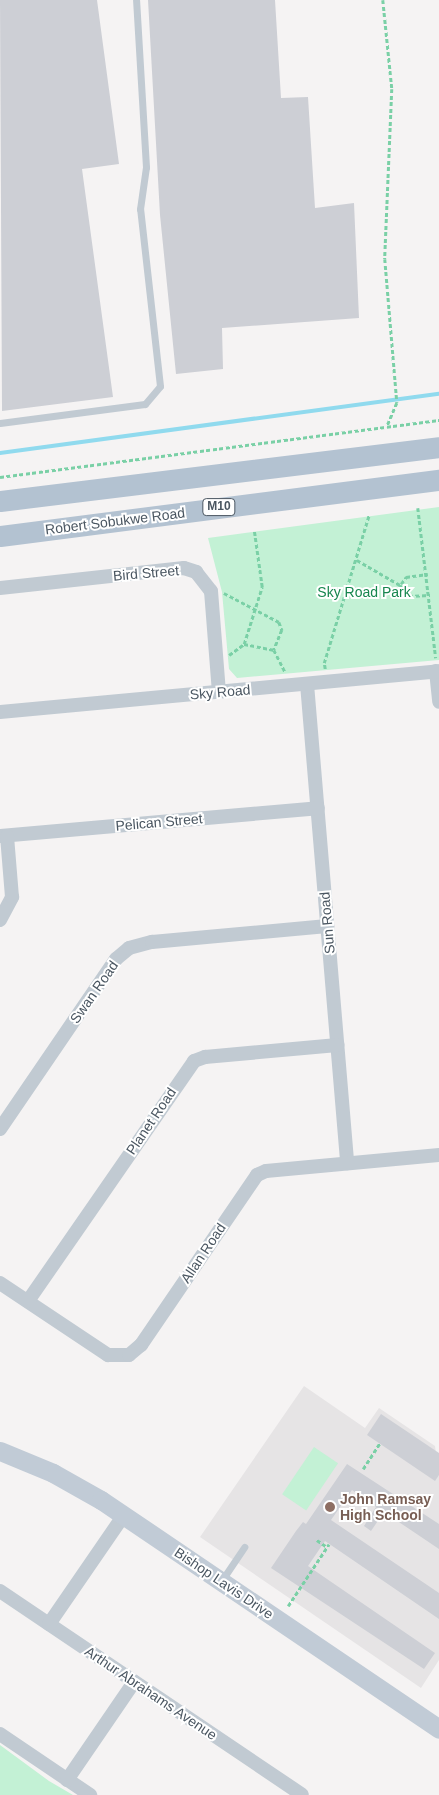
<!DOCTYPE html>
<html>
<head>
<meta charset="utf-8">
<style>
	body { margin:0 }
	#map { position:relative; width:439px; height:1795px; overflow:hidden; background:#f5f3f3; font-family:Arial,sans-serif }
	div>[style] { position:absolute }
	.education>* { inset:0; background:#e6e4e5 }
	.green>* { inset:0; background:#c3f1d5; transform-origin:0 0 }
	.stream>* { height:4px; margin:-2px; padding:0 2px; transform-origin:2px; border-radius:2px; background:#90daee }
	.building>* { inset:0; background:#cdcfd5 }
	.path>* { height:2.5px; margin-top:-1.25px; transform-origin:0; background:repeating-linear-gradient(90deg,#7ad0a6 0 4px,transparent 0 6.5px) }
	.lane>* { height:7px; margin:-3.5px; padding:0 3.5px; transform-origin:3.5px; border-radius:3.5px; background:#c1cad2 }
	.street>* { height:14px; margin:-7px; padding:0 7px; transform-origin:7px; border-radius:7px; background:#c1cad2 }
	.secondary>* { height:19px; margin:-9.5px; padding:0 9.5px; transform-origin:9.5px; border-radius:9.5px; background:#c1cbd6 }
	.primary>* { height:21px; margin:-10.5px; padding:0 10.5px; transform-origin:10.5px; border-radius:10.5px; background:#b3c2d1 }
	.dots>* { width:14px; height:14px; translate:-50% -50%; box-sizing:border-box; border:2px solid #fff; border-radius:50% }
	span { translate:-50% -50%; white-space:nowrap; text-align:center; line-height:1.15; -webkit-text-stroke:4px #fff; paint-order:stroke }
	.shield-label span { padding:1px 4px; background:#fff; border:1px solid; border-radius:4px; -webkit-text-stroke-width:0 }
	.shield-label { font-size:12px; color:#4a5661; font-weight:700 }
	.street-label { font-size:14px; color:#4a5661 }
	.park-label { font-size:14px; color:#17864f }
	.education-label { font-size:14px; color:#785e54; font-weight:700 }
	.left { translate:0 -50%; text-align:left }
</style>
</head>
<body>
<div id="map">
	<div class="education">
		<div style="clip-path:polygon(304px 1386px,365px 1428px,379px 1408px,435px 1446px,439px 1475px,439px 1660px,421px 1688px,200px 1537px)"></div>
	</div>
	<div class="green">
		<div style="clip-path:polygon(439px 507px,439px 660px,237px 678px,229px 669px,222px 592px,208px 538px)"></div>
		<div style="left:314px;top:1447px;width:29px;height:57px;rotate:34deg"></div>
		<div style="clip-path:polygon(0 1745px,49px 1781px,73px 1795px,0 1795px)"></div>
	</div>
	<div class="stream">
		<div style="left:0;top:453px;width:443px;rotate:-7.7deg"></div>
	</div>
	<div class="building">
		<div style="clip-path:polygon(0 0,97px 0,119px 164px,82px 169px,113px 397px,2px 411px)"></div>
		<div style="clip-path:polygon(148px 0,275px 0,281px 98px,308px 97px,315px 208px,354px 203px,359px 318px,222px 328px,223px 369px,176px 374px,160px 215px)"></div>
		<div style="clip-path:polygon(381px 1414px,439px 1453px,439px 1475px,435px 1481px,367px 1435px)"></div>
		<div style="clip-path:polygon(347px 1464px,439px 1524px,439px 1549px,384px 1512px,371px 1531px,364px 1526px,376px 1507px,352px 1490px,331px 1520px,439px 1593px,439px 1619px,325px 1541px,308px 1566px,435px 1653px,424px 1669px,271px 1568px,296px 1531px,303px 1522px,306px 1524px)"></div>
	</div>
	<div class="path">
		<div style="left:383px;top:0;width:89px;rotate:84.2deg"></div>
		<div style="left:392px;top:89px;width:170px;rotate:92.4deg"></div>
		<div style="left:385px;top:259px;width:144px;rotate:85.2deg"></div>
		<div style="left:397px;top:403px;width:26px;rotate:113deg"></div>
		<div style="left:0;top:477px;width:443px;rotate:-7.4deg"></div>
		<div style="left:418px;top:508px;width:151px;rotate:83.2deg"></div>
		<div style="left:357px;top:560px;width:50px;rotate:30.2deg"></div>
		<div style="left:400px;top:585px;width:14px;rotate:51deg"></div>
		<div style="left:409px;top:596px;width:21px;rotate:-3deg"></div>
		<div style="left:401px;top:584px;width:9px;rotate:-54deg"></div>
		<div style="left:406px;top:577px;width:22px;rotate:-8deg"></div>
		<div style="left:224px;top:593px;width:62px;rotate:27.8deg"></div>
		<div style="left:279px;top:622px;width:9px;rotate:69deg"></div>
		<div style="left:282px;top:630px;width:22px;rotate:112deg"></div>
		<div style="left:274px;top:650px;width:25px;rotate:63deg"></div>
		<div style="left:244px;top:644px;width:60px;rotate:-72.5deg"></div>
		<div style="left:262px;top:587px;width:58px;rotate:-98deg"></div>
		<div style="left:229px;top:655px;width:19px;rotate:-36deg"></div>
		<div style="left:244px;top:644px;width:31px;rotate:11deg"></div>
		<div style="left:325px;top:669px;width:6px;rotate:-99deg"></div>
		<div style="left:324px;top:663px;width:155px;rotate:-73.1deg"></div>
		<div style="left:363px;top:1469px;width:31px;rotate:-57deg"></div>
		<div style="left:317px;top:1540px;width:12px;rotate:35deg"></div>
		<div style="left:288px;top:1606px;width:74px;rotate:-56.5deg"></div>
	</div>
	<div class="lane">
		<div style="left:0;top:423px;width:146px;rotate:-7.5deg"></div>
		<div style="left:145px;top:404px;width:23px;rotate:-50deg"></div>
		<div style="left:160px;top:386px;width:178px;rotate:-96.4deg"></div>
		<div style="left:140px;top:209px;width:42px;rotate:-81.9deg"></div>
		<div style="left:146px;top:167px;width:167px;rotate:-93.4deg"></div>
		<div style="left:222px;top:1580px;width:40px;rotate:-56deg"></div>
	</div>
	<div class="street">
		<div style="left:0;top:588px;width:185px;rotate:-6.2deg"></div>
		<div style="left:184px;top:568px;width:13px;rotate:18deg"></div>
		<div style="left:196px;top:572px;width:24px;rotate:52deg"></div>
		<div style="left:211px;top:591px;width:101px;rotate:85.5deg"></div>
		<div style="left:436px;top:671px;width:31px;rotate:84deg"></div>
		<div style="left:307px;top:684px;width:481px;rotate:85.2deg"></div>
		<div style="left:0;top:712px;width:441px;rotate:-5.3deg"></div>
		<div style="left:0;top:836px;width:319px;rotate:-5deg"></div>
		<div style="left:0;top:920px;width:26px;rotate:-62deg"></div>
		<div style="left:12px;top:897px;width:61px;rotate:-94.7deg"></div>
		<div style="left:0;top:1129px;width:206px;rotate:-55.7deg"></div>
		<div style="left:116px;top:959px;width:17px;rotate:-40deg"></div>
		<div style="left:129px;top:948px;width:24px;rotate:-15deg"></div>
		<div style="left:152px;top:942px;width:176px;rotate:-5.2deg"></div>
		<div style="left:0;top:1283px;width:130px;rotate:33.7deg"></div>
		<div style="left:108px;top:1355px;width:21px"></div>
		<div style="left:129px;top:1355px;width:16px;rotate:-40deg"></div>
		<div style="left:141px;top:1345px;width:206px;rotate:-55.7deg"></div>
		<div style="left:257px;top:1175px;width:10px;rotate:-24deg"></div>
		<div style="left:266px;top:1171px;width:174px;rotate:-5.3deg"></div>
		<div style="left:28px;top:1301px;width:292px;rotate:-55.3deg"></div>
		<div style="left:194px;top:1061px;width:12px;rotate:-20deg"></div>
		<div style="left:205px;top:1057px;width:133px;rotate:-5.2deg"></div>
		<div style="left:0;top:1591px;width:364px;rotate:34deg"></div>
		<div style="left:49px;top:1624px;width:132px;rotate:-55.5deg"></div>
		<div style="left:0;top:1734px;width:109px;rotate:34.1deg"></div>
		<div style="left:67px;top:1780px;width:119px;rotate:-55.6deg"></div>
	</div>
	<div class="secondary">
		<div style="left:0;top:1451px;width:57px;rotate:22.5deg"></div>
		<div style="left:53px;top:1473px;width:55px;rotate:29.4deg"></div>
		<div style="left:101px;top:1500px;width:408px;rotate:34.1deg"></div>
	</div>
	<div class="primary">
		<div style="left:0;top:501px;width:442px;rotate:-7deg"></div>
		<div style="left:0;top:536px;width:443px;rotate:-7.3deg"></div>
	</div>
	<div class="dots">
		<div style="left:330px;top:1507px;background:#8d6e63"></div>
	</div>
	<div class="shield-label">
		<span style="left:219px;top:507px">M10</span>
	</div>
	<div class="street-label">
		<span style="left:115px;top:521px;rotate:-7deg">Robert Sobukwe Road</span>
		<span style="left:146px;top:573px;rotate:-5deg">Bird Street</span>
		<span style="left:220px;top:692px;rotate:-5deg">Sky Road</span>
		<span style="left:159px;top:822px;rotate:-5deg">Pelican Street</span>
		<span style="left:327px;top:923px;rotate:-95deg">Sun Road</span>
		<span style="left:94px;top:992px;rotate:-55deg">Swan Road</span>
		<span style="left:151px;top:1121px;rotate:-56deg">Planet Road</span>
		<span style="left:203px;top:1253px;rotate:-56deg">Allan Road</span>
		<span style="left:224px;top:1583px;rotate:34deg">Bishop Lavis Drive</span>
		<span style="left:151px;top:1693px;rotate:34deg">Arthur Abrahams Avenue</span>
	</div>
	<div class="park-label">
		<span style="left:364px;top:592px">Sky Road Park</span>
	</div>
	<div class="education-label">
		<span class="left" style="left:340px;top:1507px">John Ramsay<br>High School</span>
	</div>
</div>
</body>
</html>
